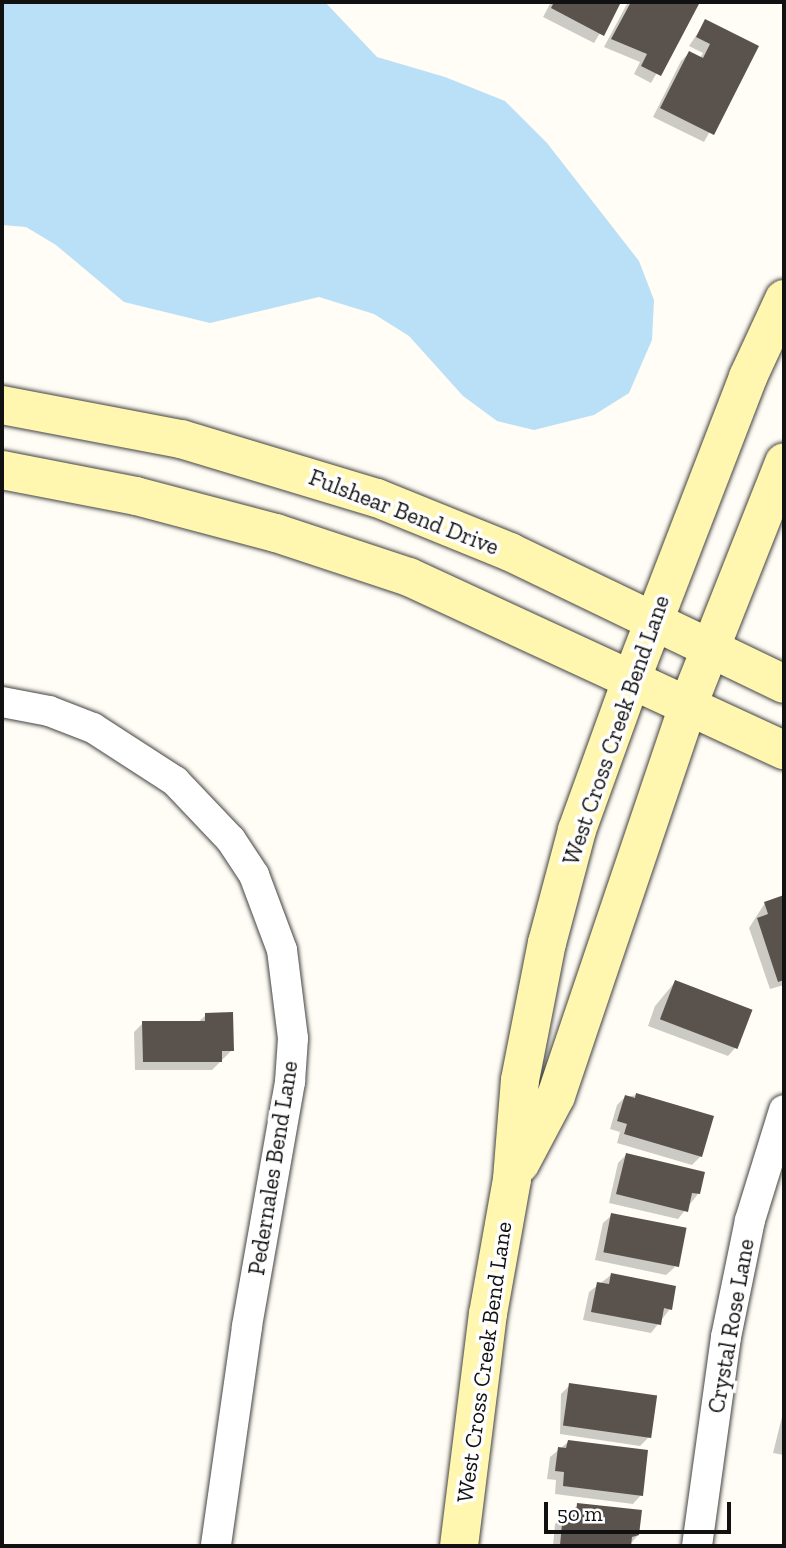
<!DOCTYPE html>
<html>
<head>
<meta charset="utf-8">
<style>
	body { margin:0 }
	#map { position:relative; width:786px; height:1548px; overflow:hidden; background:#fffdf5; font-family:"Zilla Slab",serif }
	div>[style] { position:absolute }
	.water>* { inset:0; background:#b9e0f7 }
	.shadow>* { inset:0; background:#0003 }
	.building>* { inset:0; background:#5a524d; transform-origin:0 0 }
	.roads { filter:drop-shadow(0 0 2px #444) drop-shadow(0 0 2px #444) }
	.minor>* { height:30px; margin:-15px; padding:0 15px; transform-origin:15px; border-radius:15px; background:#fff }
	.secondary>* { height:38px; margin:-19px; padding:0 19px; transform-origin:19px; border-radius:19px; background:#fff6b0 }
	span { translate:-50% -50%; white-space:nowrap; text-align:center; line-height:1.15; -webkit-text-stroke:7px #fff; paint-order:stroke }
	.street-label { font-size:23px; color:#111 }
	.frame { position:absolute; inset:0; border:4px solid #111; pointer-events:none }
	.scale { position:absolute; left:544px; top:1502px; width:187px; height:32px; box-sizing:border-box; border:4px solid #111; border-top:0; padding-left:9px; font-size:21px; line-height:24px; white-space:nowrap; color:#111; -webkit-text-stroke:5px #fff; paint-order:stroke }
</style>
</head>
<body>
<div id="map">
	<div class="water">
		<div style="clip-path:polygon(2px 2px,325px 2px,377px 57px,445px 77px,505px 101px,547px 143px,639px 261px,654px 300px,652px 340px,629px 393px,594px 415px,534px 430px,497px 421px,463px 396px,409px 336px,374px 314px,319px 297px,210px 323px,124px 302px,56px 245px,26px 227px,2px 225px)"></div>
	</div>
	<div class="shadow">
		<div style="clip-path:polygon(551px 2px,619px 2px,594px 43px,543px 17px)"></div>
		<div style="clip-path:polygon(628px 2px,698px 2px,651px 83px,634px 74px,640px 62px,604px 47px)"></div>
		<div style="clip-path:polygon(706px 21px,757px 47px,704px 142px,653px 117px,681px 61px,689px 53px,700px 58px,703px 53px,689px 46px)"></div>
		<div style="clip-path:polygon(784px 897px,784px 985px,770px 989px,749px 928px,765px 903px)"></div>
		<div style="clip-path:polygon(675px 982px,750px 1011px,736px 1047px,728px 1056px,648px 1026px,655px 1006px)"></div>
		<div style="clip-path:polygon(206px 1015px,232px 1050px,212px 1070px,135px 1070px,134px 1032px,143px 1023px,197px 1023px)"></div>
		<div style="clip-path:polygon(637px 1095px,712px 1117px,700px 1157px,692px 1165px,617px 1143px,620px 1132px,610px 1129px,617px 1105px,625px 1097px)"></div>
		<div style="clip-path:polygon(626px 1155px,698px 1194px,678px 1219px,609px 1203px,618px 1163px)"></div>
		<div style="clip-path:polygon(612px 1215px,675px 1267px,666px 1275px,595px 1260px,603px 1223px)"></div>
		<div style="clip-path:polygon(611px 1275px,670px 1309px,651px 1333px,583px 1320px,589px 1292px)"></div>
		<div style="clip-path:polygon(570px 1385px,649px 1437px,640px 1446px,560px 1434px,561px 1394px)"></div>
		<div style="clip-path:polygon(784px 1409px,784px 1455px,773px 1453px)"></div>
		<div style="clip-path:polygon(568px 1442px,641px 1495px,633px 1504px,555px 1494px,556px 1480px,547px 1479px,550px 1457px)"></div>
		<div style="clip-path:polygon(578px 1505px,638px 1535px,629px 1546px,553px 1546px,555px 1524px)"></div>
	</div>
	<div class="building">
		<div style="clip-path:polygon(554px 2px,621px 2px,604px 36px,551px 8px)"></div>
		<div style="clip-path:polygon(631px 2px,700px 2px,661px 76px,641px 66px,647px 54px,611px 39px)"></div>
		<div style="clip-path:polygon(705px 19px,759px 46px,714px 135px,660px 108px,689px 51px,703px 58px,710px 44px,696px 37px)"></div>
		<div style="clip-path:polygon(784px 895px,784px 980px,778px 982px,757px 918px,768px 914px,764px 902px)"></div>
		<div style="left:675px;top:980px;width:83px;height:42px;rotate:21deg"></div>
		<div style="clip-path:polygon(233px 1012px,234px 1051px,222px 1051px,222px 1062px,143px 1062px,142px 1021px,205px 1021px,205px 1013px)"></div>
		<div style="clip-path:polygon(636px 1093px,714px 1116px,702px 1157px,624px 1134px,627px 1124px,617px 1121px,625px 1095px,635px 1098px)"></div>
		<div style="clip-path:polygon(626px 1153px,705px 1172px,700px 1194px,692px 1193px,688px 1212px,616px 1194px)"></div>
		<div style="left:611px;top:1213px;width:77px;height:40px;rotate:11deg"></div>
		<div style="clip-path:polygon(611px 1273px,676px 1286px,672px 1310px,664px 1308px,661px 1325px,591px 1312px,597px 1282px,609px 1284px)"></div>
		<div style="left:569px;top:1383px;width:89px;height:43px;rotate:8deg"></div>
		<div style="clip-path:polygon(568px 1440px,648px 1450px,643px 1496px,563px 1486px,564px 1472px,555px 1471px,558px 1447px,566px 1448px)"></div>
		<div style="clip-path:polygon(577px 1503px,642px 1510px,639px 1535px,632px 1537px,631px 1546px,560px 1545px,563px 1514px,576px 1515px)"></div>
	</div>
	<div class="roads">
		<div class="minor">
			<div style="left:2px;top:702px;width:48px;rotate:10.8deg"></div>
			<div style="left:49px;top:711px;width:47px;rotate:21.1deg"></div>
			<div style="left:93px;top:728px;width:98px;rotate:32.9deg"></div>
			<div style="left:175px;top:781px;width:81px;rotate:46.5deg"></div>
			<div style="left:231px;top:840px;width:42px;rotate:56.7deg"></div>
			<div style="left:254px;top:875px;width:80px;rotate:69.5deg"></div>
			<div style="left:282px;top:950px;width:89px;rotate:82.9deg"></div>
			<div style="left:293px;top:1038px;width:44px;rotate:93.9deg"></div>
			<div style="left:290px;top:1082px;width:249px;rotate:100deg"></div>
			<div style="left:247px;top:1327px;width:221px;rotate:98.1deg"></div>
			<div style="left:697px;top:1546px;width:211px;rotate:-82.1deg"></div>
			<div style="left:726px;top:1337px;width:119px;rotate:-78.4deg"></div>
			<div style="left:750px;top:1220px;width:115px;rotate:-72.8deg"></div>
		</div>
		<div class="secondary">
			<div style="left:2px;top:405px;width:182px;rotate:10.8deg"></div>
			<div style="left:181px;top:439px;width:205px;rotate:16.8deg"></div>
			<div style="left:377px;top:498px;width:144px;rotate:22.1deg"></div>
			<div style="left:510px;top:552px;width:304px;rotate:25.7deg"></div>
			<div style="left:2px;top:470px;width:136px;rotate:11deg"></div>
			<div style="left:136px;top:496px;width:145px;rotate:14.8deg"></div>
			<div style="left:276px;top:533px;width:140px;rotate:18.3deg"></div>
			<div style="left:409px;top:577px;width:413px;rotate:24.8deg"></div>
			<div style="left:520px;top:1164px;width:77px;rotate:-62.1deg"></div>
			<div style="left:556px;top:1096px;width:413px;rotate:-71.3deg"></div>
			<div style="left:688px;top:705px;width:261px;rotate:-68.4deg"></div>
			<div style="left:459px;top:1546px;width:234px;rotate:-82.9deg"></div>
			<div style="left:488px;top:1314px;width:137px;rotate:-79.9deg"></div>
			<div style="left:512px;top:1179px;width:99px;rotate:-85.4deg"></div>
			<div style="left:520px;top:1080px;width:140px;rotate:-78.9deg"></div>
			<div style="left:547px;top:943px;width:117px;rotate:-75.1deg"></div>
			<div style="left:577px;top:830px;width:162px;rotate:-70.1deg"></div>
			<div style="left:632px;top:678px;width:323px;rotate:-68.9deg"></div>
			<div style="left:748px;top:377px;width:86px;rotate:-65.2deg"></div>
		</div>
	</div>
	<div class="street-label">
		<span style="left:404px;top:512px;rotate:21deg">Fulshear Bend Drive</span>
		<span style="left:616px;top:730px;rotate:-71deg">West Cross Creek Bend Lane</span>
		<span style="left:273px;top:1168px;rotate:-81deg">Pedernales Bend Lane</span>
		<span style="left:731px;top:1326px;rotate:-80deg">Crystal Rose Lane</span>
		<span style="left:484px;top:1362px;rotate:-82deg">West Cross Creek Bend Lane</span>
	</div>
	<div class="frame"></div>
	<div class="scale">50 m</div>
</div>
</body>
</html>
